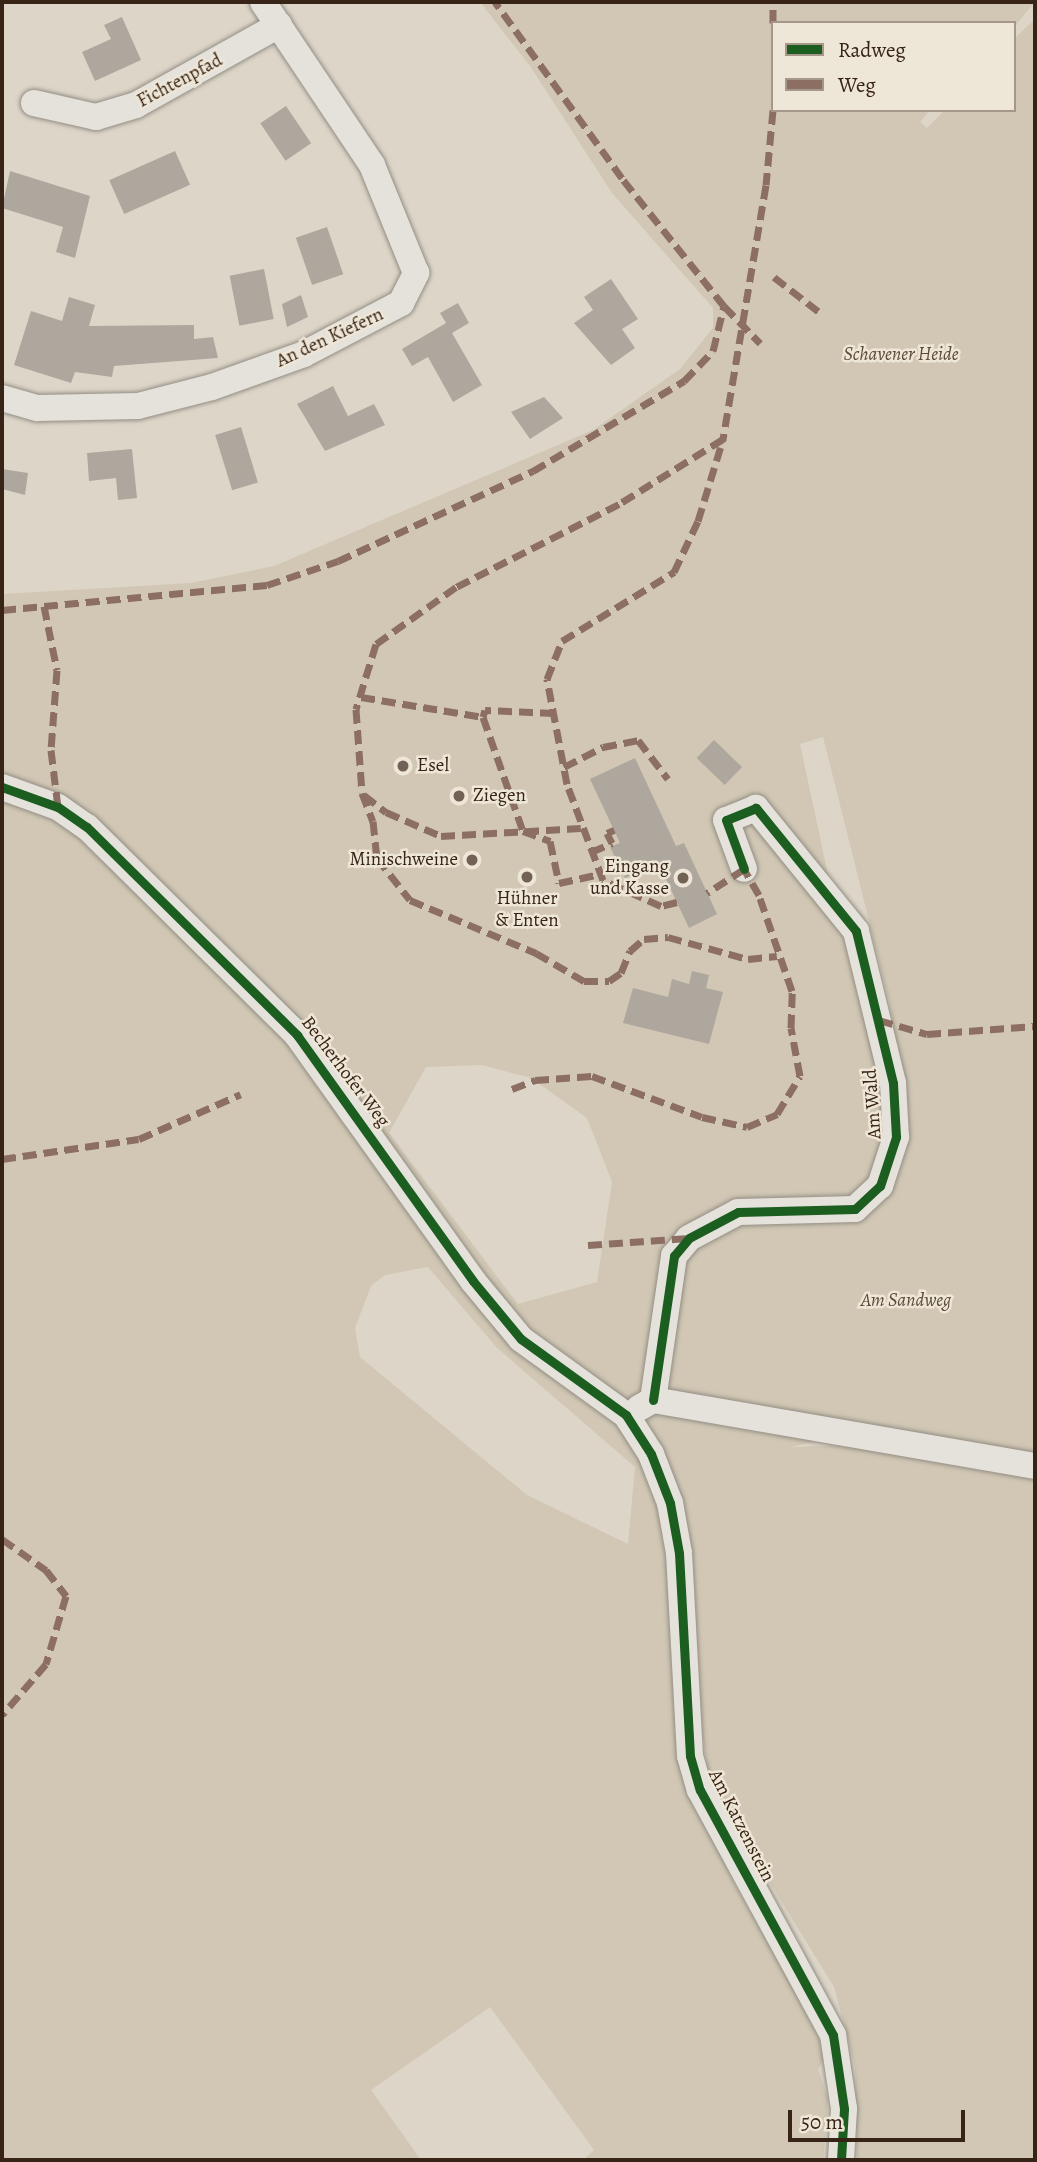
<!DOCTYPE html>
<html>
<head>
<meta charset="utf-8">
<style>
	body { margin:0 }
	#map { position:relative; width:1037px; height:2162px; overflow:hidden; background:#ddd6c8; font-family:Alegreya,serif }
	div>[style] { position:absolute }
	.green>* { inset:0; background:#d1c7b4 }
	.building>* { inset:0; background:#ada79d; transform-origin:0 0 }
	.roads { filter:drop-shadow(0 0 2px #938d84) drop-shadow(0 0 2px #938d84) }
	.minor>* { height:26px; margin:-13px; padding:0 13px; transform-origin:13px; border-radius:13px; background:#e5e1db }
	.quiet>* { height:7px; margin-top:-3.5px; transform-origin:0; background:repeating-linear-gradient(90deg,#8d6e63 0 14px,transparent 0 21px) }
	.cycleway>* { height:9px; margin:-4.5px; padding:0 4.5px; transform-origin:4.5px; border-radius:4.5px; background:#1b5e20 }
	.dots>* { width:19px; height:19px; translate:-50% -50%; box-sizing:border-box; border:4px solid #eee6d6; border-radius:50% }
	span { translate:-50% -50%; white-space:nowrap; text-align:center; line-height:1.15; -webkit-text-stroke:5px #eee6d6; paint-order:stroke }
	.street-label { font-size:19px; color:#372417 }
	.park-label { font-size:19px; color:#5b4a3a; font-style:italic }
	.poi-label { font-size:19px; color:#372417 }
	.left { translate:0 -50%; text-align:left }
	.right { translate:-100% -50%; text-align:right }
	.frame { position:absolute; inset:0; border:4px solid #372417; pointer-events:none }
	.legend { position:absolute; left:771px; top:21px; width:245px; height:91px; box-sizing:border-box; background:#eee6d6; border:2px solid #a5988a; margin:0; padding:9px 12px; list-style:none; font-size:21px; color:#372417 }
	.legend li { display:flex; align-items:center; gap:14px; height:35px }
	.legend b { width:35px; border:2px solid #a5988a }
	.scale { position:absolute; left:788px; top:2110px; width:177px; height:32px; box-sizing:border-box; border:4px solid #372417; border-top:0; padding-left:9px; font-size:21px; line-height:24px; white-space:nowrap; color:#372417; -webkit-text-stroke:5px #eee6d6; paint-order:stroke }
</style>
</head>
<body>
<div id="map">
	<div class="green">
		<div style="clip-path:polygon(evenodd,480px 2px,1035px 2px,1014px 27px,1014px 23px,773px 23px,773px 110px,930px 110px,920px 122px,927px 128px,945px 110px,1014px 110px,1014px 39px,1035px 19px,1035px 1457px,880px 1427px,791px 1447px,877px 1444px,1035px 1473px,1035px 2160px,857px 2160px,855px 2066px,834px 1987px,710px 1785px,695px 1682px,689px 1534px,666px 1554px,687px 1784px,736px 1887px,831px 2049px,818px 2069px,828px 2099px,823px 2160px,583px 2160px,594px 2150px,490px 2007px,371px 2090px,421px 2160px,2px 2160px,2px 594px,191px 583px,274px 566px,593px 430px,680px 369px,713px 328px,713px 308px,612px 193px,530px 66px,480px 2px,823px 737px,890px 1005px,893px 1027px,867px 1021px,832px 893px,800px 744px,823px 737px,480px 2px,482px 1065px,531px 1078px,587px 1118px,612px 1182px,597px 1282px,518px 1304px,389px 1133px,426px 1067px,482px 1065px,480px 2px,428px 1267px,497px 1348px,635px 1467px,628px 1544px,527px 1495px,360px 1357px,355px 1328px,371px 1286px,385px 1275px,428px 1267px)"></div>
	</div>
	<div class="building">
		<div style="clip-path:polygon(122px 17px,141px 60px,95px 81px,82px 52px,111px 39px,104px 25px)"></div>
		<div style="left:286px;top:106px;width:45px;height:31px;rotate:56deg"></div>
		<div style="left:175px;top:151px;width:37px;height:72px;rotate:66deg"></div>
		<div style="clip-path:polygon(10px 171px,90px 196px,75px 258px,56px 252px,63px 227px,2px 208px)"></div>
		<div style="left:327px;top:227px;width:50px;height:33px;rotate:71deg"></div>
		<div style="left:264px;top:269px;width:51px;height:35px;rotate:79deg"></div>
		<div style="clip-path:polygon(611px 279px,638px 319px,622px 329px,635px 348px,611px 365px,574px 323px,593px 310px,584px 297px)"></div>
		<div style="clip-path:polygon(301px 295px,308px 317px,287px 327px,282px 304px)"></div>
		<div style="clip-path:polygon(69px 297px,95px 305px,89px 326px,194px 325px,194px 339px,213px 337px,218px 358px,114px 366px,112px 377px,75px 372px,71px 383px,14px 365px,31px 311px,62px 321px)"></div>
		<div style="clip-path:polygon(458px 303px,469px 323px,452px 333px,482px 385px,453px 402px,428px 357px,412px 366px,402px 349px,446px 323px,440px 313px)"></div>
		<div style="clip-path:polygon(333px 386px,348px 416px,374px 404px,385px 425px,325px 451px,297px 404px)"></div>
		<div style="clip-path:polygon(544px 397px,563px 418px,530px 439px,511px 412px)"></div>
		<div style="left:241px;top:427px;width:58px;height:27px;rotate:73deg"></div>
		<div style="clip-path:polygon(132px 449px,137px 498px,118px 500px,116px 478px,89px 481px,87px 453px)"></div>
		<div style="clip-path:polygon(2px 469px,28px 473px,25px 495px,2px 489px)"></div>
		<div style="left:714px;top:740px;width:39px;height:25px;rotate:44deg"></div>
		<div style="clip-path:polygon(635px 758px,676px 846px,684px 843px,717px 914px,689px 928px,658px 862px,625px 878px,610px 847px,620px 843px,590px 779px)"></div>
		<div style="clip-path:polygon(692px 971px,709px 975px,706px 988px,723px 992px,709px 1044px,623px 1023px,633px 988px,668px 997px,672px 979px,689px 984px)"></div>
	</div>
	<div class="roads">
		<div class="minor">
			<div style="left:34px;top:103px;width:64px;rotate:12.7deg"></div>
			<div style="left:96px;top:117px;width:42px;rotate:-16.7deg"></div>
			<div style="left:136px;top:105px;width:164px;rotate:-29.2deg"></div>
			<div style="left:2px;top:398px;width:37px;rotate:16deg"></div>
			<div style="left:38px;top:408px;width:100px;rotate:-1.1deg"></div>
			<div style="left:138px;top:406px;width:76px;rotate:-14.4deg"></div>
			<div style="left:212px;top:387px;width:98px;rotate:-19.7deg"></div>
			<div style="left:304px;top:354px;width:110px;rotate:-27.7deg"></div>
			<div style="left:401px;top:303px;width:34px;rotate:-63deg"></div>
			<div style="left:416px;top:273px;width:117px;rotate:-112.2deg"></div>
			<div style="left:372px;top:165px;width:196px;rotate:-123.8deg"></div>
			<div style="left:2px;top:787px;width:59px;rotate:19.7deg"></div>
			<div style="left:58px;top:807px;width:35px;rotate:35deg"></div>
			<div style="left:87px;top:827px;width:296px;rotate:44.7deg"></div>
			<div style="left:297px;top:1035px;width:302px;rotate:54.4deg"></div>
			<div style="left:473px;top:1281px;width:75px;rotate:50.4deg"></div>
			<div style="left:521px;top:1339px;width:130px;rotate:35.9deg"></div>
			<div style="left:626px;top:1415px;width:46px;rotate:57.3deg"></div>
			<div style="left:651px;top:1454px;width:53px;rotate:68.8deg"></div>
			<div style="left:670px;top:1503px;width:51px;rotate:79.8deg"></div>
			<div style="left:679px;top:1553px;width:203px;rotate:86.9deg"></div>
			<div style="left:690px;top:1756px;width:35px;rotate:74deg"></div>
			<div style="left:700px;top:1790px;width:279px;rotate:61.5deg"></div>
			<div style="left:833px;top:2035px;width:75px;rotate:81.5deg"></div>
			<div style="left:844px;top:2109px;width:51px;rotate:93.4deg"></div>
			<div style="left:653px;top:1400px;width:146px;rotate:-81.7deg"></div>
			<div style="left:674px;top:1256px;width:23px;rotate:-50deg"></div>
			<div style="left:689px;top:1238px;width:55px;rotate:-28deg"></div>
			<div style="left:738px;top:1212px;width:117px;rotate:-1.5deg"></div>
			<div style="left:855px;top:1209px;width:34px;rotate:-43deg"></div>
			<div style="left:880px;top:1186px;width:52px;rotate:-71.9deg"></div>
			<div style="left:896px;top:1137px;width:54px;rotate:-93.2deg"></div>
			<div style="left:893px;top:1083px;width:156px;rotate:-103.7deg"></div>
			<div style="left:856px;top:931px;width:159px;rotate:-129.1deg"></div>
			<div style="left:756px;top:808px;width:32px;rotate:158deg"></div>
			<div style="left:726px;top:820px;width:52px;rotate:69.8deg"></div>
			<div style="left:639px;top:1408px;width:16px;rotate:-30deg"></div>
			<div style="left:653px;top:1400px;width:388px;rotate:9.8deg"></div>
		</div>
	</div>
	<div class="quiet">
		<div style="left:773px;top:23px;width:21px;rotate:-90deg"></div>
		<div style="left:773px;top:110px;width:75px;rotate:95.3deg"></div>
		<div style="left:766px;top:185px;width:258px;rotate:99.6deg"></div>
		<div style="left:723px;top:439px;width:123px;rotate:148deg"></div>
		<div style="left:619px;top:504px;width:183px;rotate:153deg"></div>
		<div style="left:456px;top:587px;width:98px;rotate:144.5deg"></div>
		<div style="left:376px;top:644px;width:68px;rotate:107.1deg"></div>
		<div style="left:356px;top:709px;width:84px;rotate:85.9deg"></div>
		<div style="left:362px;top:793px;width:30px;rotate:69deg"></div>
		<div style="left:373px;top:821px;width:37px;rotate:84deg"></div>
		<div style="left:377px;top:858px;width:53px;rotate:51.8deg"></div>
		<div style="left:410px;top:900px;width:137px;rotate:22.8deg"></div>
		<div style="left:536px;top:953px;width:56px;rotate:30.3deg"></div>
		<div style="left:584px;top:981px;width:25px"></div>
		<div style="left:609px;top:981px;width:14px;rotate:-34deg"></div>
		<div style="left:621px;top:973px;width:24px;rotate:-68deg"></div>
		<div style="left:630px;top:951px;width:18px;rotate:-41deg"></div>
		<div style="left:644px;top:939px;width:24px;rotate:-5deg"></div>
		<div style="left:668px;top:937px;width:83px;rotate:15.4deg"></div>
		<div style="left:748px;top:959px;width:29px;rotate:-6deg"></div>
		<div style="left:774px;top:277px;width:56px;rotate:37.7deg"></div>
		<div style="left:724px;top:306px;width:52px;rotate:45.8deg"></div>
		<div style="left:44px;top:606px;width:65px;rotate:78.5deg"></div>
		<div style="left:57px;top:670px;width:80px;rotate:94.3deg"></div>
		<div style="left:51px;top:750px;width:57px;rotate:83deg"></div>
		<div style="left:2px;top:610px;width:266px;rotate:-5.4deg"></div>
		<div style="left:267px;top:585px;width:75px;rotate:-18.7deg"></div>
		<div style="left:338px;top:561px;width:215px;rotate:-24.8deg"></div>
		<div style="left:533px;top:471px;width:176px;rotate:-30.8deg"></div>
		<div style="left:684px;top:381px;width:42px;rotate:-46deg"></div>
		<div style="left:713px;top:351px;width:46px;rotate:-76.3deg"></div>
		<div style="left:724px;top:306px;width:164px;rotate:-128.6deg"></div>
		<div style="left:622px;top:178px;width:217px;rotate:-125.8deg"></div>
		<div style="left:361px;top:697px;width:124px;rotate:9.3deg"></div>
		<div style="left:554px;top:713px;width:69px;rotate:-177.5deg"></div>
		<div style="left:485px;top:710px;width:7px;rotate:106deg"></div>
		<div style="left:483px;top:717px;width:121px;rotate:70.7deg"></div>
		<div style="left:523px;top:831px;width:29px;rotate:20deg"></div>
		<div style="left:550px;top:841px;width:43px;rotate:77.9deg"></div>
		<div style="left:559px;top:883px;width:42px;rotate:-12.4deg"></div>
		<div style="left:564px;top:767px;width:44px;rotate:-27.1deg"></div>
		<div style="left:603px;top:747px;width:36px;rotate:-11deg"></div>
		<div style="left:638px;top:740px;width:49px;rotate:52.4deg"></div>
		<div style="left:364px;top:795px;width:28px;rotate:38deg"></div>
		<div style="left:386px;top:812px;width:60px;rotate:23.6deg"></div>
		<div style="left:441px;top:836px;width:140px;rotate:-3.3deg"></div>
		<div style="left:591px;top:852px;width:23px;rotate:-23deg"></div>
		<div style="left:612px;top:843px;width:11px;rotate:-117deg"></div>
		<div style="left:607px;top:833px;width:8px;rotate:-23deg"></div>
		<div style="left:677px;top:902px;width:16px;rotate:166deg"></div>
		<div style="left:661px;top:906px;width:64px;rotate:-155.9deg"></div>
		<div style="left:603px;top:880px;width:103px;rotate:-110.6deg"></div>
		<div style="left:567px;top:784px;width:107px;rotate:-100.8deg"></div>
		<div style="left:547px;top:679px;width:41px;rotate:-68.5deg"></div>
		<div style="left:562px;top:641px;width:132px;rotate:-31.6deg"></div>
		<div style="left:674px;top:572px;width:56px;rotate:-64.8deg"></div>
		<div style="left:698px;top:521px;width:86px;rotate:-73deg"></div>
		<div style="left:879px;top:1020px;width:50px;rotate:16.3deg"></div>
		<div style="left:927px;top:1034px;width:108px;rotate:-4.2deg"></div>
		<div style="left:512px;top:1089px;width:25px;rotate:-21deg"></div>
		<div style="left:535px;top:1080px;width:57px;rotate:-4deg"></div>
		<div style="left:592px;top:1076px;width:117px;rotate:20.4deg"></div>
		<div style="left:702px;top:1117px;width:46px;rotate:12.5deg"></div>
		<div style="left:747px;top:1127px;width:33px;rotate:-23deg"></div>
		<div style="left:777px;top:1114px;width:44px;rotate:-58.8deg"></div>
		<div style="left:800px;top:1076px;width:49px;rotate:-100.6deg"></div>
		<div style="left:791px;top:1028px;width:37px;rotate:-88deg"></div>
		<div style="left:792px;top:991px;width:102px;rotate:-109deg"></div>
		<div style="left:759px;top:895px;width:30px;rotate:-120deg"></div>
		<div style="left:744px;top:869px;width:44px;rotate:147deg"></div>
		<div style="left:2px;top:1159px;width:138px;rotate:-8.3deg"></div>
		<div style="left:139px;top:1139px;width:111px;rotate:-23.8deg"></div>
		<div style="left:588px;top:1245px;width:101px;rotate:-4deg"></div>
		<div style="left:2px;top:1539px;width:54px;rotate:35.2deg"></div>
		<div style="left:46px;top:1570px;width:33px;rotate:52deg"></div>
		<div style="left:66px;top:1596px;width:71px;rotate:106.4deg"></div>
		<div style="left:46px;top:1664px;width:67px;rotate:130.8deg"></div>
	</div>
	<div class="cycleway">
		<div style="left:2px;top:787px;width:59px;rotate:19.7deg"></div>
		<div style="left:58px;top:807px;width:35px;rotate:35deg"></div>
		<div style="left:87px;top:827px;width:296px;rotate:44.7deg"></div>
		<div style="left:297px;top:1035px;width:302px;rotate:54.4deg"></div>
		<div style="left:473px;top:1281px;width:75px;rotate:50.4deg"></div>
		<div style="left:521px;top:1339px;width:130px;rotate:35.9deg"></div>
		<div style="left:626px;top:1415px;width:46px;rotate:57.3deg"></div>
		<div style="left:651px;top:1454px;width:53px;rotate:68.8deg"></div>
		<div style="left:670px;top:1503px;width:51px;rotate:79.8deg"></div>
		<div style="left:679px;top:1553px;width:203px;rotate:86.9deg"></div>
		<div style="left:690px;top:1756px;width:35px;rotate:74deg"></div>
		<div style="left:700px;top:1790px;width:279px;rotate:61.5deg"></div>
		<div style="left:833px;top:2035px;width:75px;rotate:81.5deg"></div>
		<div style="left:844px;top:2109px;width:51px;rotate:93.4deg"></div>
		<div style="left:653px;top:1400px;width:146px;rotate:-81.7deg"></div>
		<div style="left:674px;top:1256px;width:23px;rotate:-50deg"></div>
		<div style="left:689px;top:1238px;width:55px;rotate:-28deg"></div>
		<div style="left:738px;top:1212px;width:117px;rotate:-1.5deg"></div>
		<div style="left:855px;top:1209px;width:34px;rotate:-43deg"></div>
		<div style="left:880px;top:1186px;width:52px;rotate:-71.9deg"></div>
		<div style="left:896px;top:1137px;width:54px;rotate:-93.2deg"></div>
		<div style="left:893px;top:1083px;width:156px;rotate:-103.7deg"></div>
		<div style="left:856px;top:931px;width:159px;rotate:-129.1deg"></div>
		<div style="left:756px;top:808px;width:32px;rotate:158deg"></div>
		<div style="left:726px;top:820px;width:52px;rotate:69.8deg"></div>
	</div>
	<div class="dots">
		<div style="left:403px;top:766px;background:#716255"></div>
		<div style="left:459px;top:796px;background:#716255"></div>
		<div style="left:472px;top:860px;background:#716255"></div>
		<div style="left:527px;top:877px;background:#716255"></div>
		<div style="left:683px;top:878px;background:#716255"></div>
	</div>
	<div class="street-label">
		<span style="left:180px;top:81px;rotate:-28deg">Fichtenpfad</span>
		<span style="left:330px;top:338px;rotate:-25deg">An den Kiefern</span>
		<span style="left:345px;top:1072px;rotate:53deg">Becherhofer Weg</span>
		<span style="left:873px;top:1104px;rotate:-94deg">Am Wald</span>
		<span style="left:741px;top:1826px;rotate:63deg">Am Katzenstein</span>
	</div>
	<div class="park-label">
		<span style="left:901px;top:355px">Schavener Heide</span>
		<span style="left:906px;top:1301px">Am Sandweg</span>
	</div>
	<div class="poi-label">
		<span class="left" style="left:417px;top:766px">Esel</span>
		<span class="left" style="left:473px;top:796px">Ziegen</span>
		<span class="right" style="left:458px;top:860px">Minischweine</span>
		<span class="right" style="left:669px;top:878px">Eingang<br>und Kasse</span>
		<span style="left:527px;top:910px">Hühner<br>&amp; Enten</span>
	</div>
	<div class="frame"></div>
	<ul class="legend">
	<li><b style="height:9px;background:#1b5e20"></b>Radweg</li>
	<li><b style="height:9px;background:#8d6e63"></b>Weg</li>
	</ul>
	<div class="scale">50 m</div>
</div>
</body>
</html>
